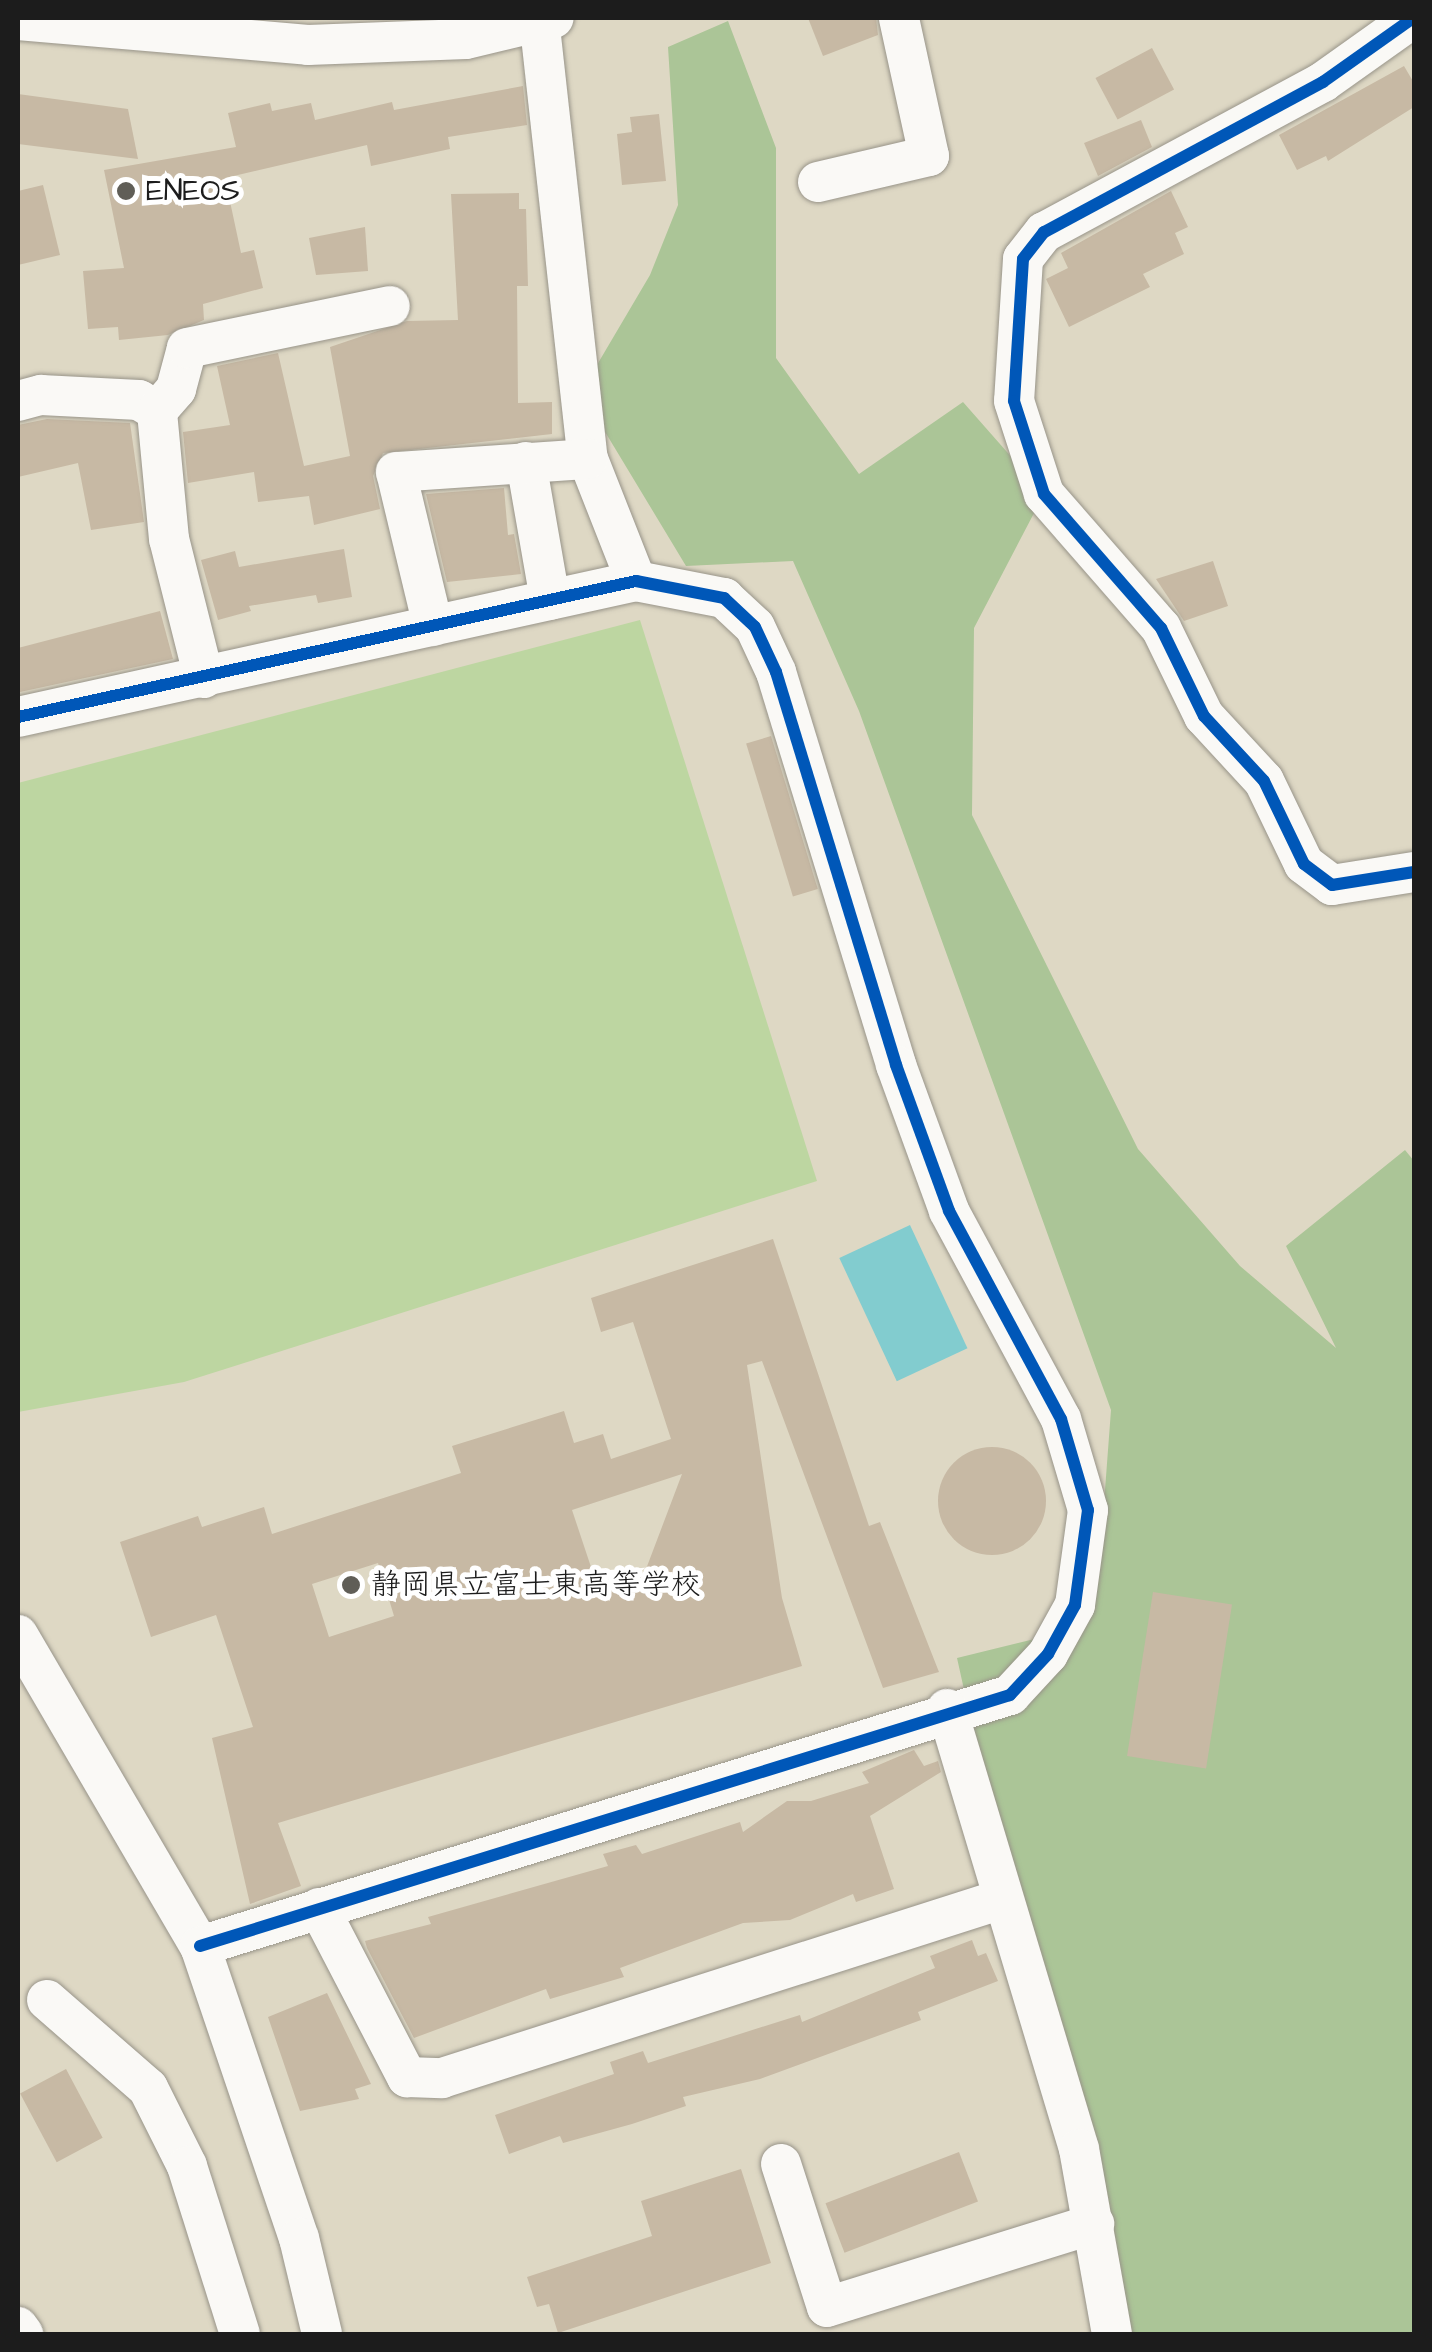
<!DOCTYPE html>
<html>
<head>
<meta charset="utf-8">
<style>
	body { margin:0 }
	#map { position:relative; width:1432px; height:2352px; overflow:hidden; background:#ded8c4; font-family:"Architects Daughter","Klee One",sans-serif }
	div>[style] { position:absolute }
	.green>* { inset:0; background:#bdd6a1 }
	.forest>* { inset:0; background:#abc597 }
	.water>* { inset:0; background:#82cccf; transform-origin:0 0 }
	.building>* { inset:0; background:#c7b9a4; transform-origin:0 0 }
	.round { border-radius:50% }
	.roads { filter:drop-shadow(0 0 2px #989489) drop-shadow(0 0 2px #989489) }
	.minor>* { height:40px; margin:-20px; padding:0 20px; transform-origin:20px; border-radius:20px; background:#faf9f6 }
	.cycleway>* { height:12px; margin:-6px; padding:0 6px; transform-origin:6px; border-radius:6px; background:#0057b8 }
	.dots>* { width:28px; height:28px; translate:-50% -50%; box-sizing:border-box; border:5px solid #fff; border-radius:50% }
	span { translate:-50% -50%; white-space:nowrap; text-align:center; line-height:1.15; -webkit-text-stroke:10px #fff; paint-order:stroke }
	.poi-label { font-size:30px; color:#1c1c1c }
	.left { translate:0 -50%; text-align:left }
	.frame { position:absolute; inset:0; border:20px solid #1c1c1c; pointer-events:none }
</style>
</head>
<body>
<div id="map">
	<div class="green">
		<div style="clip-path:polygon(640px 620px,817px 1181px,184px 1382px,18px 1412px,18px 783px)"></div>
	</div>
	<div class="forest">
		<div style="clip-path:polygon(728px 21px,776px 148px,776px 358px,859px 474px,963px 402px,1044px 494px,974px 628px,972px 815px,1138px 1149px,1240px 1266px,1336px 1348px,1286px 1246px,1405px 1150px,1414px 1161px,1414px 2334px,1107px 2334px,957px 1658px,1080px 1628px,1099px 1570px,1111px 1410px,859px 711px,793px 561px,686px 566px,581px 392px,650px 275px,678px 205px,668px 47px)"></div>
	</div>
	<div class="water">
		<div style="left:910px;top:1225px;width:136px;height:78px;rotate:65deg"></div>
	</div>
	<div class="building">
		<div style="clip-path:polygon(808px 18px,876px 18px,878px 35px,823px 56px)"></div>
		<div style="left:1152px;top:48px;width:47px;height:64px;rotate:62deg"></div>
		<div style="clip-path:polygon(1404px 66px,1414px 83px,1414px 107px,1328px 161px,1326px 156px,1297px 170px,1279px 135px)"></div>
		<div style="clip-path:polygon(523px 86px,527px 125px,448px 137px,450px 149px,371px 166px,367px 145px,225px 178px,241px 253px,254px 250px,263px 288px,203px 304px,204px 320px,168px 335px,119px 340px,118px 327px,88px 329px,83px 271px,124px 268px,104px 170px,236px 147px,228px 113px,270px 103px,272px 111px,311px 103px,315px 120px,392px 102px,394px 110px)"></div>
		<div style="clip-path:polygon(18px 94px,128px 109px,138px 159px,18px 144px)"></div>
		<div style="clip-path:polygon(659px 114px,666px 181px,622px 185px,617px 134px,632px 132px,630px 117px)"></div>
		<div style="clip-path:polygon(1141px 120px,1152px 147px,1098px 176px,1084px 143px)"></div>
		<div style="clip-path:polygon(43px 185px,60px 255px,18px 265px,18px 191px)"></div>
		<div style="clip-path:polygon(1171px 191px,1188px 227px,1175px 233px,1184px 254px,1143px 274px,1150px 287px,1069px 327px,1046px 279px,1068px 268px,1061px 253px)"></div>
		<div style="clip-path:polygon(519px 193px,519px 209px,526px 209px,528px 286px,517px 286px,518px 403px,552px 402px,552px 434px,383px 453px,373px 476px,380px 509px,314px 525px,309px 496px,258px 502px,254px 472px,188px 483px,183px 432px,230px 425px,217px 366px,278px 353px,304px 466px,350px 456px,330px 347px,407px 321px,458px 320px,451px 194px)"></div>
		<div style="clip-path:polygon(365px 227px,368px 271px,316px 275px,309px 238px)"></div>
		<div style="clip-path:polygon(47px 419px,130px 423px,144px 522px,91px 530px,78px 463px,18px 477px,18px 425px)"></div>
		<div style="clip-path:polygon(504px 488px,508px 535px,514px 534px,521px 574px,447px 582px,426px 494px)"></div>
		<div style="clip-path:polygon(344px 549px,352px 597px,318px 603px,316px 595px,249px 606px,251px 611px,218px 620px,201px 560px,235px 551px,239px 567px)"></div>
		<div style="clip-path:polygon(1213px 561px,1228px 606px,1184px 621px,1156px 579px)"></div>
		<div style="clip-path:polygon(160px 611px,173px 659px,20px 692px,18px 648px)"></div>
		<div style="left:771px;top:736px;width:160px;height:26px;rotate:73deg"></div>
		<div style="clip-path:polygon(evenodd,773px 1239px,869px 1526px,880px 1522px,939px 1672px,883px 1688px,762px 1361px,747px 1365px,782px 1598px,802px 1666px,278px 1823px,301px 1886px,250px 1904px,212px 1738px,253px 1727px,216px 1615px,151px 1637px,120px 1542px,198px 1516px,202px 1527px,264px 1507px,272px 1534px,461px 1473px,452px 1446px,564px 1411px,574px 1443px,603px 1434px,611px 1459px,671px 1439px,633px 1322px,601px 1332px,591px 1298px,773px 1239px,682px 1474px,643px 1577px,599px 1591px,572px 1510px,682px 1474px,773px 1239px,378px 1563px,394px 1616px,329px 1637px,312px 1584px,378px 1563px)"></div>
		<div class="round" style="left:938px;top:1447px;width:108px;height:108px"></div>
		<div style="left:1153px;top:1592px;width:80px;height:166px;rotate:9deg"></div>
		<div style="clip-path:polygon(914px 1750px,924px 1766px,938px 1761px,941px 1772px,870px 1816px,894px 1889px,856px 1902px,853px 1894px,790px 1920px,743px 1923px,620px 1968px,624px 1977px,550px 1999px,546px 1989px,414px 2038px,367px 1948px,365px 1941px,431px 1924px,428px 1917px,608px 1866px,603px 1854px,636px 1845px,642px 1854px,740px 1822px,743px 1832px,787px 1801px,811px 1801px,869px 1783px,862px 1772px)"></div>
		<div style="clip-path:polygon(972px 1940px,978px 1956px,986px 1953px,998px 1981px,918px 2012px,921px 2020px,760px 2079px,683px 2097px,686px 2106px,632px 2124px,563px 2143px,560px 2136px,509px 2154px,495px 2115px,614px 2074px,610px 2062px,643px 2051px,648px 2063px,800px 2015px,802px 2022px,935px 1968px,930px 1956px)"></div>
		<div style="clip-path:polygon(327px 1993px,371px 2084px,355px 2089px,359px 2099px,300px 2111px,268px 2017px)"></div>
		<div style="left:66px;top:2069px;width:78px;height:52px;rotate:62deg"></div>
		<div style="left:959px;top:2152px;width:53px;height:143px;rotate:69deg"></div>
		<div style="clip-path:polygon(741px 2169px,771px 2263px,558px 2333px,549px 2304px,537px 2307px,527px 2277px,652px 2236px,641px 2201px)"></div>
	</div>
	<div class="roads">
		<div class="minor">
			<div style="left:539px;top:18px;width:444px;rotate:83.7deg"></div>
			<div style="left:588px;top:459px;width:131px;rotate:68.5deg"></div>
			<div style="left:1413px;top:18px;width:110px;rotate:144.6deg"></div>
			<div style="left:1323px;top:82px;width:317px;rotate:151.7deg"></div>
			<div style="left:1044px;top:232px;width:34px;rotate:128deg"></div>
			<div style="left:1023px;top:259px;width:142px;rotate:93.6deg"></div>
			<div style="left:1014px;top:401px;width:98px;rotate:72.1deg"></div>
			<div style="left:1044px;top:494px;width:178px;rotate:48.9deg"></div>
			<div style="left:1161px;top:628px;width:98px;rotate:64deg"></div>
			<div style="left:1204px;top:716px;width:88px;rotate:47.3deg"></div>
			<div style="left:1264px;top:781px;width:92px;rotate:64.3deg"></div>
			<div style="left:1304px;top:864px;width:35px;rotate:37deg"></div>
			<div style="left:1332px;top:885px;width:83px;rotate:-9deg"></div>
			<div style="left:18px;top:20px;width:291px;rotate:4.9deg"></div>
			<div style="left:308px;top:45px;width:158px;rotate:-2.2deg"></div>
			<div style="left:466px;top:39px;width:90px;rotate:-13.4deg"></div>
			<div style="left:818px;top:182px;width:114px;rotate:-13.2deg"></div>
			<div style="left:929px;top:156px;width:141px;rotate:-102.3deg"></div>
			<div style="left:18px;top:401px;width:24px;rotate:-15deg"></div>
			<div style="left:41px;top:395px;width:98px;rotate:2.9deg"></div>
			<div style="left:139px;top:400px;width:21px;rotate:31deg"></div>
			<div style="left:526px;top:462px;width:140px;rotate:80.1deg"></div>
			<div style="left:433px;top:626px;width:158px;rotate:-103.5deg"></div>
			<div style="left:396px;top:472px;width:192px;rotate:-3.9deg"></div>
			<div style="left:204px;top:678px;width:143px;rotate:-104.1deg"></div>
			<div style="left:169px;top:539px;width:129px;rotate:-95.4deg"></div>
			<div style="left:157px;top:411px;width:29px;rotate:-49deg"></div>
			<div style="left:176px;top:389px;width:42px;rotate:-75deg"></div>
			<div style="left:187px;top:348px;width:207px;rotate:-11.7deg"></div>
			<div style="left:18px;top:717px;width:633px;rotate:-12.41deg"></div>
			<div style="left:636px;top:581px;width:90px;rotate:10.9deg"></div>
			<div style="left:724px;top:598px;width:42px;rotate:43.1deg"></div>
			<div style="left:755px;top:627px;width:50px;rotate:65deg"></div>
			<div style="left:776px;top:672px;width:411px;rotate:73deg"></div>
			<div style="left:896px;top:1065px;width:155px;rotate:70deg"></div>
			<div style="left:949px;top:1211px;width:236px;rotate:61.7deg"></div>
			<div style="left:1061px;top:1419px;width:95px;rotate:73.5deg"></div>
			<div style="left:1088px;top:1510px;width:96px;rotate:97.8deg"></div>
			<div style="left:1075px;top:1605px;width:56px;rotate:118.9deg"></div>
			<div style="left:1048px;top:1654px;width:56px;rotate:132.8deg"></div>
			<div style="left:1010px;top:1695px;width:848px;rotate:162.78deg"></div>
			<div style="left:18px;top:1635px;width:360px;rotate:59.7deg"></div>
			<div style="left:200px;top:1946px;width:308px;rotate:71.3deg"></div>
			<div style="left:299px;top:2238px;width:99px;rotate:76.5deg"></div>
			<div style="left:947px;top:1709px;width:459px;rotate:73.3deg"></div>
			<div style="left:1079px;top:2149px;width:188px;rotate:79.9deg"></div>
			<div style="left:319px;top:1908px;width:191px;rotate:62.5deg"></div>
			<div style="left:407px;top:2077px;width:35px;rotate:2deg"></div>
			<div style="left:442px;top:2078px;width:588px;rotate:-17.73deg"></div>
			<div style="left:47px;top:2000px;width:134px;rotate:41.1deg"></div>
			<div style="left:148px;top:2088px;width:87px;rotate:63.4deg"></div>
			<div style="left:187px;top:2166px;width:176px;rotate:72.5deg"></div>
			<div style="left:781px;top:2164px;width:150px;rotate:72.2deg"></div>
			<div style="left:827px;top:2307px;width:280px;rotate:-17.3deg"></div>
			<div style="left:18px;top:2327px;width:9px;rotate:54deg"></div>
		</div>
	</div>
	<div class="cycleway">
		<div style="left:1413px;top:18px;width:110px;rotate:144.6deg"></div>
		<div style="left:1323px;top:82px;width:317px;rotate:151.7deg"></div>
		<div style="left:1044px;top:232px;width:34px;rotate:128deg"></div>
		<div style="left:1023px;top:259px;width:142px;rotate:93.6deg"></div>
		<div style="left:1014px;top:401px;width:98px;rotate:72.1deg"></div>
		<div style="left:1044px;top:494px;width:178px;rotate:48.9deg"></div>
		<div style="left:1161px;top:628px;width:98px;rotate:64deg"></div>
		<div style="left:1204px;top:716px;width:88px;rotate:47.3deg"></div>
		<div style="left:1264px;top:781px;width:92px;rotate:64.3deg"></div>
		<div style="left:1304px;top:864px;width:35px;rotate:37deg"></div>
		<div style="left:1332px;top:885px;width:83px;rotate:-9deg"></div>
		<div style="left:18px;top:717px;width:633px;rotate:-12.41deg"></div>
		<div style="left:636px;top:581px;width:90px;rotate:10.9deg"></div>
		<div style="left:724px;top:598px;width:42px;rotate:43.1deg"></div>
		<div style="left:755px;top:627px;width:50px;rotate:65deg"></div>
		<div style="left:776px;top:672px;width:411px;rotate:73deg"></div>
		<div style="left:896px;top:1065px;width:155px;rotate:70deg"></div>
		<div style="left:949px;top:1211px;width:236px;rotate:61.7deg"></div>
		<div style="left:1061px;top:1419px;width:95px;rotate:73.5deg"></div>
		<div style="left:1088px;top:1510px;width:96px;rotate:97.8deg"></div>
		<div style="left:1075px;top:1605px;width:56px;rotate:118.9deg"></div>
		<div style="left:1048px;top:1654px;width:56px;rotate:132.8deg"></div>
		<div style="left:1010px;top:1695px;width:848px;rotate:162.78deg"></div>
	</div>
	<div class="dots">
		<div style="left:126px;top:191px;background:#605e57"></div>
		<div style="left:351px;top:1585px;background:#605e57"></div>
	</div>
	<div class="poi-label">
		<span class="left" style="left:146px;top:191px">ENEOS</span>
		<span class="left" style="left:371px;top:1585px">静岡県立富士東高等学校</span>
	</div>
	<div class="frame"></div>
</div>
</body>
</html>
